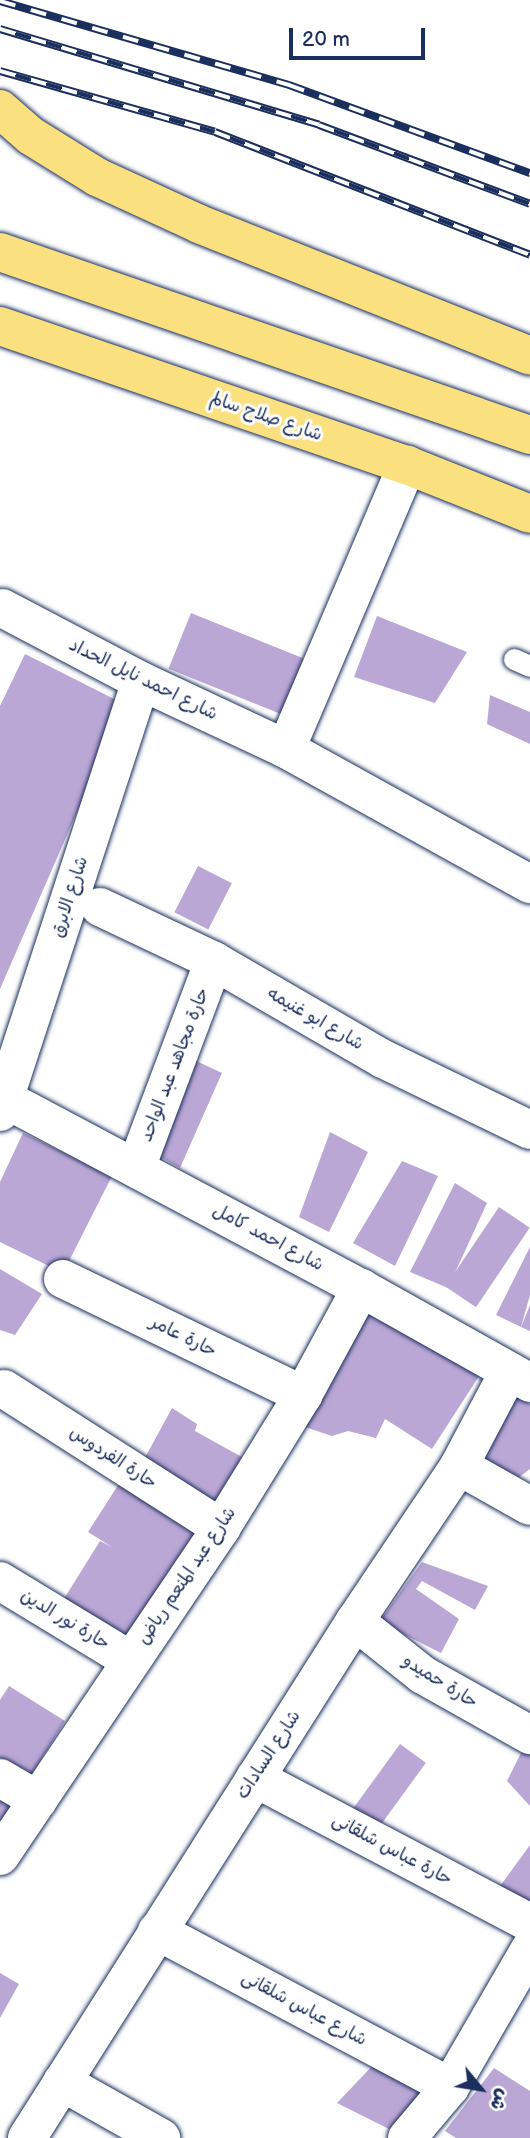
<!DOCTYPE html>
<html>
<head>
<meta charset="utf-8">
<style>
	body { margin:0 }
	#map { position:relative; width:530px; height:2138px; overflow:hidden; background:#fff; font-family:"Balsamiq Sans","Playpen Sans Arabic",sans-serif }
	div>[style] { position:absolute }
	.building>* { inset:0; background:#bba7d6; transform-origin:0 0 }
	.roads { filter:drop-shadow(0 0 2px #1b2f5e) drop-shadow(0 0 2px #1b2f5e) }
	.service>* { height:21px; margin:-10.5px; padding:0 10.5px; transform-origin:10.5px; border-radius:10.5px; background:#fff }
	.minor>* { height:38px; margin:-19px; padding:0 19px; transform-origin:19px; border-radius:19px; background:#fff }
	.trunk>* { height:38px; margin:-19px; padding:0 19px; transform-origin:19px; border-radius:19px; background:#fbe080 }
	.motorway>* { height:38px; margin:-19px; padding:0 19px; transform-origin:19px; border-radius:19px; background:#fbe080 }
	.rail>* { height:8px; margin-top:-4px; transform-origin:0; background:repeating-linear-gradient(90deg,#fff 0 16px,#1b2f5e 0 32px); box-sizing:border-box; border-block:2px solid #1b2f5e }
	span { translate:-50% -50%; white-space:nowrap; text-align:center; line-height:1.15; -webkit-text-stroke:6px #fff; paint-order:stroke }
	.street-label { font-size:18px; color:#1b2f5e }
	.north { position:absolute; left:446px; top:2054px; width:70px; height:70px; -webkit-text-stroke:5px #fff; paint-order:stroke; rotate:120deg; font-size:19px; font-weight:700; line-height:28px; text-align:center; color:#1b2f5e }
	.north::after { content:''; display:block; margin:auto; width:24px; height:32px; background:#1b2f5e; clip-path:polygon(50% 0,100% 100%,50% 72%,0 100%) }
	.scale { position:absolute; left:289px; top:28px; width:136px; height:32px; box-sizing:border-box; border:4px solid #1b2f5e; border-top:0; padding-left:9px; font-size:21px; line-height:24px; white-space:nowrap; color:#1b2f5e; -webkit-text-stroke:5px #fff; paint-order:stroke }
</style>
</head>
<body>
<div id="map">
	<div class="building">
		<div style="left:191px;top:613px;width:123px;height:60px;rotate:22deg"></div>
		<div style="clip-path:polygon(377px 616px,467px 652px,435px 703px,354px 677px)"></div>
		<div style="clip-path:polygon(25px 654px,124px 704px,0 989px,0 706px)"></div>
		<div style="clip-path:polygon(490px 695px,530px 712px,530px 744px,487px 724px)"></div>
		<div style="left:198px;top:866px;width:38px;height:52px;rotate:27deg"></div>
		<div style="clip-path:polygon(188px 1057px,222px 1073px,180px 1168px,152px 1152px)"></div>
		<div style="clip-path:polygon(330px 1132px,368px 1152px,329px 1232px,299px 1217px)"></div>
		<div style="clip-path:polygon(23px 1133px,112px 1176px,63px 1273px,0 1242px,0 1182px)"></div>
		<div style="clip-path:polygon(402px 1161px,438px 1176px,395px 1266px,353px 1243px)"></div>
		<div style="clip-path:polygon(455px 1183px,487px 1203px,448px 1288px,410px 1272px)"></div>
		<div style="left:499px;top:1207px;width:37px;height:96px;rotate:34deg"></div>
		<div style="clip-path:polygon(530px 1247px,530px 1295px,521px 1327px,496px 1315px)"></div>
		<div style="clip-path:polygon(0 1269px,42px 1294px,15px 1335px,0 1330px)"></div>
		<div style="clip-path:polygon(365px 1302px,481px 1373px,432px 1449px,385px 1419px,376px 1438px,348px 1431px,332px 1436px,305px 1427px)"></div>
		<div style="clip-path:polygon(530px 1305px,530px 1331px,521px 1327px)"></div>
		<div style="clip-path:polygon(517px 1397px,530px 1404px,530px 1469px,515px 1480px,483px 1457px)"></div>
		<div style="clip-path:polygon(172px 1408px,197px 1424px,195px 1431px,249px 1461px,220px 1510px,141px 1465px)"></div>
		<div style="clip-path:polygon(124px 1476px,202px 1524px,129px 1644px,62px 1602px,100px 1541px,112px 1547px,88px 1532px)"></div>
		<div style="clip-path:polygon(422px 1562px,488px 1586px,475px 1610px,422px 1581px,416px 1589px,459px 1619px,441px 1653px,379px 1622px)"></div>
		<div style="clip-path:polygon(9px 1686px,65px 1721px,30px 1777px,0 1758px,0 1700px)"></div>
		<div style="clip-path:polygon(526px 1743px,530px 1745px,530px 1806px,507px 1781px)"></div>
		<div style="left:400px;top:1744px;width:32px;height:85px;rotate:36deg"></div>
		<div style="clip-path:polygon(0 1791px,16px 1801px,0 1825px)"></div>
		<div style="clip-path:polygon(530px 1845px,530px 1908px,498px 1889px)"></div>
		<div style="clip-path:polygon(0 1973px,19px 1984px,0 2018px)"></div>
		<div style="clip-path:polygon(375px 2063px,422px 2090px,397px 2133px,337px 2103px)"></div>
		<div style="clip-path:polygon(494px 2068px,530px 2091px,530px 2138px,456px 2138px,445px 2131px)"></div>
	</div>
	<div class="roads">
		<div class="service">
			<div style="left:514px;top:659px;width:17px;rotate:24deg"></div>
		</div>
		<div class="minor">
			<div style="left:2px;top:608px;width:157px;rotate:27.7deg"></div>
			<div style="left:141px;top:681px;width:160px;rotate:25.1deg"></div>
			<div style="left:286px;top:749px;width:279px;rotate:29deg"></div>
			<div style="left:286px;top:749px;width:309px;rotate:-66.9deg"></div>
			<div style="left:100px;top:907px;width:126px;rotate:25.3deg"></div>
			<div style="left:214px;top:961px;width:195px;rotate:30.1deg"></div>
			<div style="left:383px;top:1059px;width:163px;rotate:25.8deg"></div>
			<div style="left:3px;top:1098px;width:405px;rotate:28deg"></div>
			<div style="left:361px;top:1288px;width:194px;rotate:29.3deg"></div>
			<div style="left:0;top:1112px;width:453px;rotate:-71.9deg"></div>
			<div style="left:136px;top:1168px;width:221px;rotate:-69.4deg"></div>
			<div style="left:63px;top:1279px;width:267px;rotate:25.8deg"></div>
			<div style="left:4px;top:1389px;width:258px;rotate:32.6deg"></div>
			<div style="left:459px;top:1466px;width:81px;rotate:29.4deg"></div>
			<div style="left:0;top:1581px;width:152px;rotate:31.3deg"></div>
			<div style="left:355px;top:1621px;width:87px;rotate:38.5deg"></div>
			<div style="left:423px;top:1675px;width:123px;rotate:29.3deg"></div>
			<div style="left:0;top:1778px;width:44px;rotate:30.1deg"></div>
			<div style="left:255px;top:1778px;width:311px;rotate:27.8deg"></div>
			<div style="left:0;top:1856px;width:396px;rotate:-56deg"></div>
			<div style="left:221px;top:1528px;width:156px;rotate:-58.3deg"></div>
			<div style="left:303px;top:1395px;width:122px;rotate:-61.5deg"></div>
			<div style="left:157px;top:1931px;width:332px;rotate:28deg"></div>
			<div style="left:62px;top:2082px;width:114px;rotate:29.5deg"></div>
			<div style="left:27px;top:2138px;width:612px;rotate:-57.61deg"></div>
			<div style="left:355px;top:1621px;width:187px;rotate:-56.1deg"></div>
			<div style="left:459px;top:1466px;width:107px;rotate:-62.2deg"></div>
			<div style="left:407px;top:2138px;width:67px;rotate:-49.9deg"></div>
			<div style="left:450px;top:2087px;width:160px;rotate:-59.9deg"></div>
		</div>
		<div class="trunk">
			<div style="left:0;top:252px;width:561px;rotate:19.05deg"></div>
			<div style="left:0;top:326px;width:430px;rotate:18.9deg"></div>
			<div style="left:407px;top:465px;width:132px;rotate:21.7deg"></div>
		</div>
		<div class="motorway">
			<div style="left:0;top:109px;width:41px;rotate:41.1deg"></div>
			<div style="left:31px;top:136px;width:78px;rotate:31.8deg"></div>
			<div style="left:97px;top:177px;width:112px;rotate:24.7deg"></div>
			<div style="left:199px;top:224px;width:356px;rotate:21.7deg"></div>
		</div>
	</div>
	<div class="rail">
		<div style="left:0;top:1px;width:301px;rotate:16.2deg"></div>
		<div style="left:289px;top:85px;width:257px;rotate:20.1deg"></div>
		<div style="left:0;top:29px;width:333px;rotate:16.7deg"></div>
		<div style="left:319px;top:125px;width:225px;rotate:20.5deg"></div>
		<div style="left:0;top:71px;width:223px;rotate:15.8deg"></div>
		<div style="left:215px;top:132px;width:338px;rotate:21.3deg"></div>
	</div>
	<div class="street-label">
		<span style="left:266px;top:417px;rotate:19deg">شارع صلاح سالم</span>
		<span style="left:143px;top:680px;rotate:26deg">شارع احمد نايل الحداد</span>
		<span style="left:70px;top:897px;rotate:-72deg">شارع الابرق</span>
		<span style="left:315px;top:1019px;rotate:30deg">شارع ابو غنيمه</span>
		<span style="left:175px;top:1065px;rotate:-69deg">حارة مجاهد عبد الواحد</span>
		<span style="left:268px;top:1238px;rotate:28deg">شارع احمد كامل</span>
		<span style="left:183px;top:1337px;rotate:26deg">حارة عامر</span>
		<span style="left:113px;top:1458px;rotate:33deg">حارة الفردوس</span>
		<span style="left:187px;top:1576px;rotate:-56deg">شارع عبد المنعم رياض</span>
		<span style="left:65px;top:1620px;rotate:31deg">حارة نور الدين</span>
		<span style="left:440px;top:1682px;rotate:32deg">حارة حميدو</span>
		<span style="left:269px;top:1755px;rotate:-57deg">شارع السادات</span>
		<span style="left:392px;top:1850px;rotate:28deg">حارة عباس شلقانى</span>
		<span style="left:304px;top:2009px;rotate:28deg">شارع عباس شلقانى</span>
	</div>
	<div class="north">ش</div>
	<div class="scale">20 m</div>
</div>
</body>
</html>
